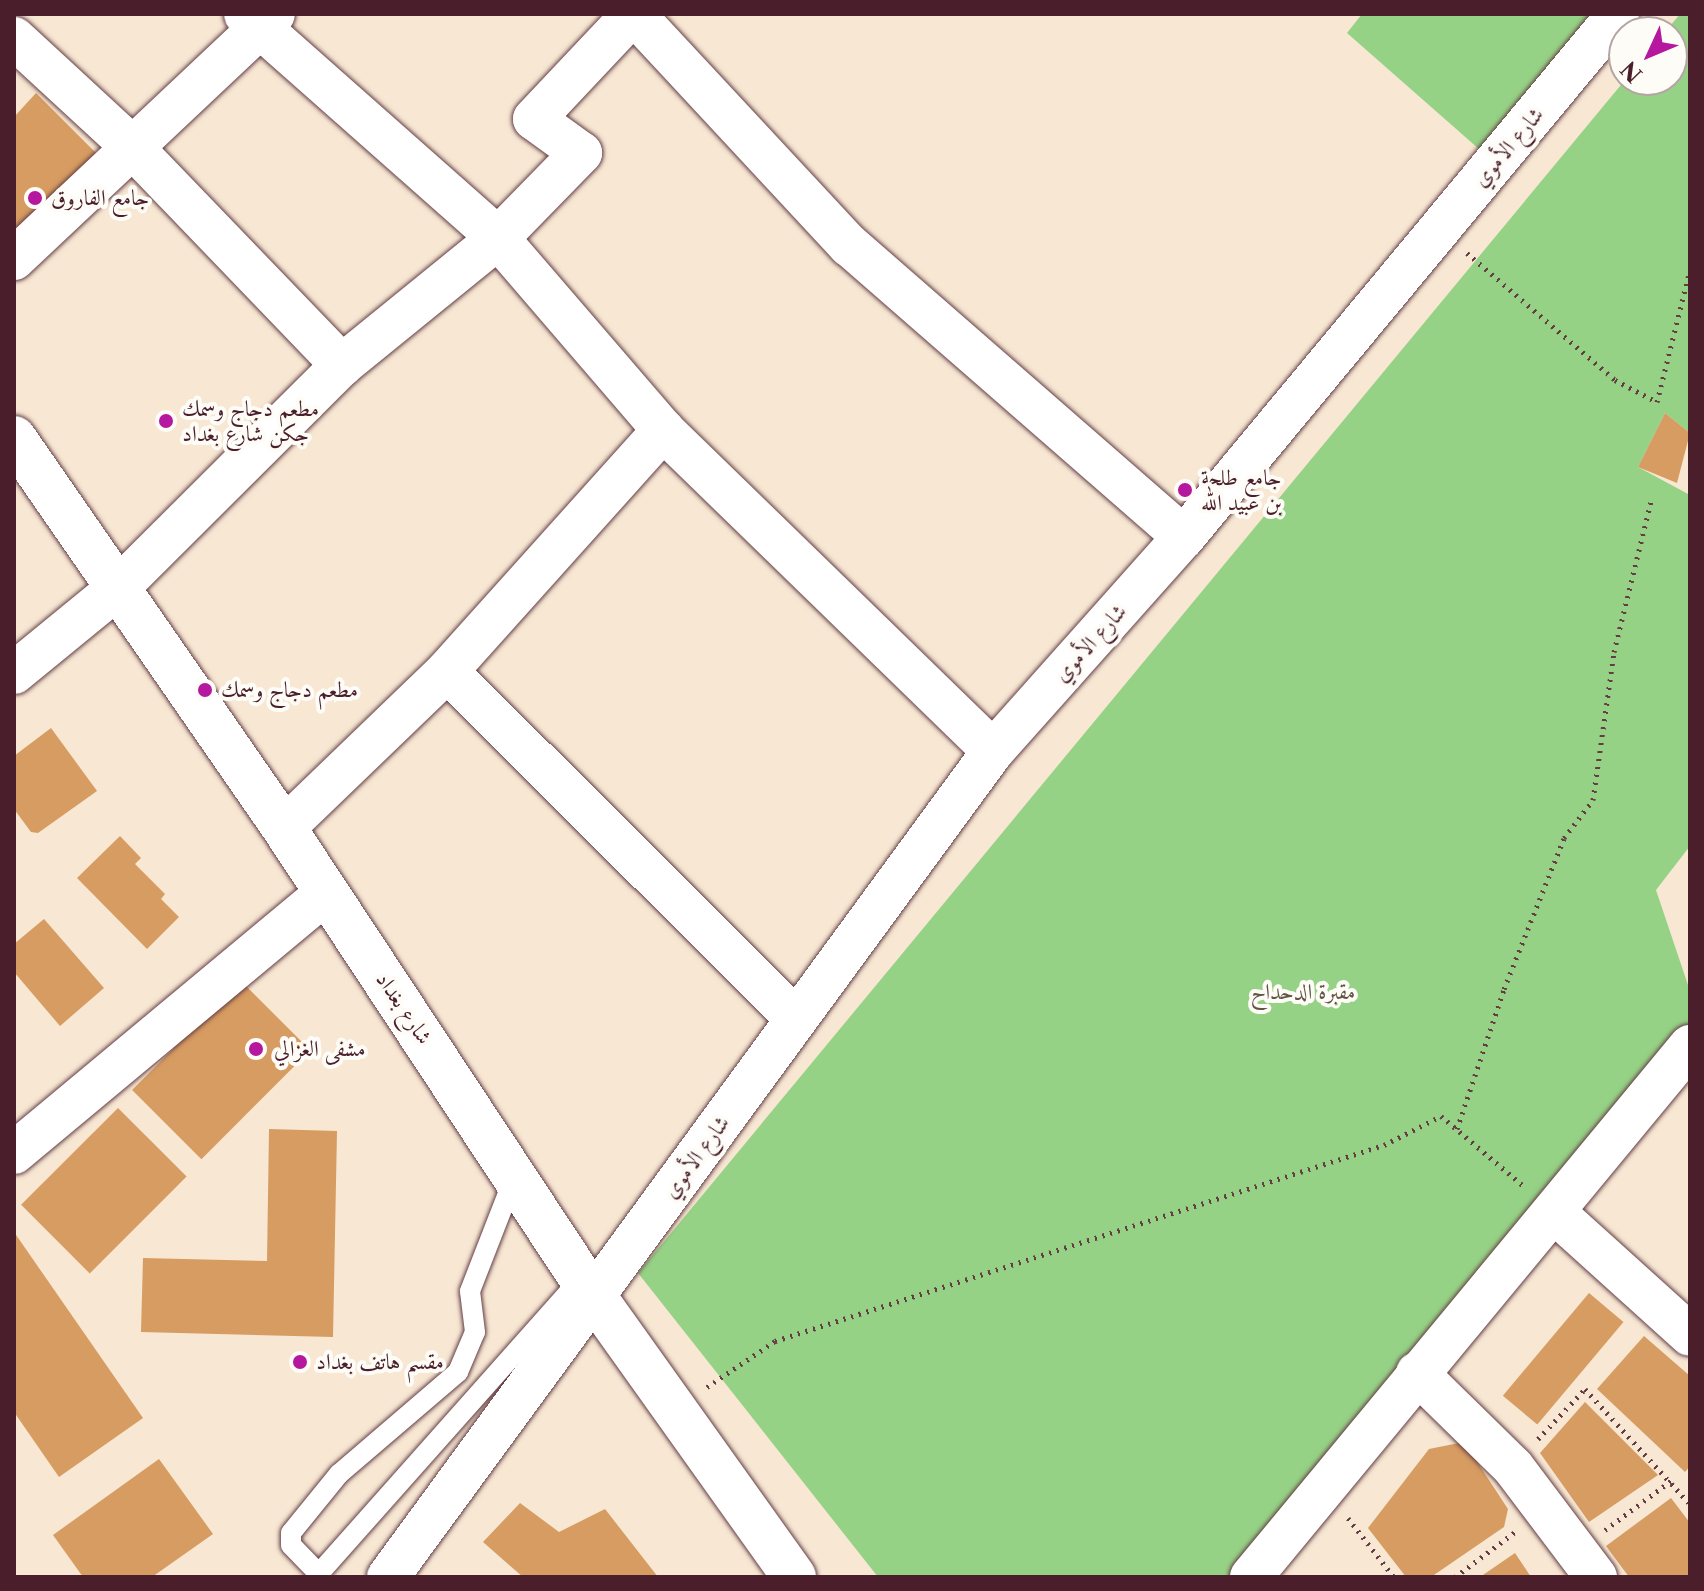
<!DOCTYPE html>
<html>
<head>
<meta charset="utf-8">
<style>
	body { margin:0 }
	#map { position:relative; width:1704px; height:1591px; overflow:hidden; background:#f7e7d3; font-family:"Libre Caslon Text",Amiri,serif }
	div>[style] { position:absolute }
	.green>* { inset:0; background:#96d286 }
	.building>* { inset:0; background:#d79c61; transform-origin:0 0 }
	.path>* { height:5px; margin-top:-2.5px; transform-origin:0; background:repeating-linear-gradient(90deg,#643d44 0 2px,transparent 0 8px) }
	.roads { filter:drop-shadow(0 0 2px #643d44) drop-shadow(0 0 2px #643d44) }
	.service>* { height:20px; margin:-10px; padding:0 10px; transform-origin:10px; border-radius:10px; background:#fff }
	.minor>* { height:42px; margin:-21px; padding:0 21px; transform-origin:21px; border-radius:21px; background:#fff }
	.primary>* { height:44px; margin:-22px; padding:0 22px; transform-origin:22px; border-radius:22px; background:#fff }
	.dots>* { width:22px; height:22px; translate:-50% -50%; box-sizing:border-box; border:4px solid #fdfcf7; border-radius:50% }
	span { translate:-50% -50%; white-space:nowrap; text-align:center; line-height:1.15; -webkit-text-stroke:8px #fdfcf7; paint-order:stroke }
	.street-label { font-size:22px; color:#4a1f2b }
	.poi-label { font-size:22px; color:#4a1f2b }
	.left { translate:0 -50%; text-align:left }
	.park-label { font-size:22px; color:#615546 }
	.frame { position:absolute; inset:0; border:16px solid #4a1f2b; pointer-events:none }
	.north { position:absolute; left:1608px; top:16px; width:80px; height:80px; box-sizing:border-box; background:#fdfcf7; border:2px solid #b5a4a5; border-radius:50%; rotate:226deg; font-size:22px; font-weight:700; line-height:32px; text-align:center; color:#4a1f2b }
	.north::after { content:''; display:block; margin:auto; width:28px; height:36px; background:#b5179e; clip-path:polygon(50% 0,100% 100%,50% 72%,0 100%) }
</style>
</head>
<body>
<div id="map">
	<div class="green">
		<div style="clip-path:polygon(1362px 14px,1612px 14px,1496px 164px,1347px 33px)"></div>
		<div style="clip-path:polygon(1680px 14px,1690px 14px,1690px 433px,1665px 413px,1638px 467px,1690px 495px,1690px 846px,1656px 890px,1690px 991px,1690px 1046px,1251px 1577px,878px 1577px,638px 1273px,1625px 80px,1672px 80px,1672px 32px,1665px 32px)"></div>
	</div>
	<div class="building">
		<div style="clip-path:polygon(36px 93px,100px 157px,14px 238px,14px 117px)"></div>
		<div style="clip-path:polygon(1665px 413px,1690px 433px,1677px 483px,1638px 467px)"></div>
		<div style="clip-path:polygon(51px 728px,97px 791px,38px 833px,31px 832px,14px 809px,14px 756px)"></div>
		<div style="clip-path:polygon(120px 836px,141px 858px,135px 864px,165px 894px,161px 899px,179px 917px,147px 949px,77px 878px)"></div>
		<div style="clip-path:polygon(44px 919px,104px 988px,60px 1026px,14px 972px,14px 944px)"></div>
		<div style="left:241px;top:981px;width:98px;height:154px;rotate:45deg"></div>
		<div style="left:118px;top:1108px;width:97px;height:137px;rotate:45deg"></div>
		<div style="clip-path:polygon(269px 1129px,337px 1131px,333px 1337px,141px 1332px,143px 1258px,267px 1261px)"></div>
		<div style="clip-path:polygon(14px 1232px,143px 1418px,59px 1477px,14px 1412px)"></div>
		<div style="left:1589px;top:1293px;width:45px;height:134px;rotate:40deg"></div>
		<div style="clip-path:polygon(1644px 1336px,1690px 1376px,1690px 1466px,1685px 1472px,1597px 1389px)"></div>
		<div style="clip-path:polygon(1585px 1402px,1658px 1475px,1589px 1522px,1540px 1453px)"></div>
		<div style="clip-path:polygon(1464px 1442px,1508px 1509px,1504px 1527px,1431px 1577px,1406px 1577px,1368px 1528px,1429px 1449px)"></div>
		<div style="clip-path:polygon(159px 1459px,213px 1534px,152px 1577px,83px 1577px,53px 1535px)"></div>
		<div style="clip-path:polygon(1671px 1498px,1690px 1523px,1690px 1577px,1629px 1577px,1606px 1546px)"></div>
		<div style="clip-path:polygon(520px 1503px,559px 1532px,605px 1509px,658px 1577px,523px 1577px,483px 1542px)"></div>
		<div style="clip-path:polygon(1515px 1553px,1531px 1577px,1480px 1577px)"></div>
	</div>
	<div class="path">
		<div style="left:1467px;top:253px;width:195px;rotate:40.6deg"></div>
		<div style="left:1615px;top:380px;width:47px;rotate:27.6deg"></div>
		<div style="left:1657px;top:402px;width:136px;rotate:-76deg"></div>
		<div style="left:1457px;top:1129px;width:148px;rotate:-71.4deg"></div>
		<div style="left:1504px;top:989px;width:162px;rotate:-68.3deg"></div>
		<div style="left:1564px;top:838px;width:48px;rotate:-52.7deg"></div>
		<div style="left:1593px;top:800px;width:149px;rotate:-81.9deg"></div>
		<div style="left:1614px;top:652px;width:155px;rotate:-76.2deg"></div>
		<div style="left:707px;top:1387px;width:82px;rotate:-34.1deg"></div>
		<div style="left:775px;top:1341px;width:640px;rotate:-17.84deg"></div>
		<div style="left:1384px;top:1145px;width:64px;rotate:-27deg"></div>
		<div style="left:1441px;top:1116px;width:111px;rotate:40.3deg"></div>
		<div style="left:1538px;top:1439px;width:69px;rotate:-46.8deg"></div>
		<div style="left:1585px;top:1389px;width:156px;rotate:47.6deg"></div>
		<div style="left:1348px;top:1518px;width:75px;rotate:52.1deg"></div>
		<div style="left:1605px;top:1530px;width:84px;rotate:-36.7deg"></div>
		<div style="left:1455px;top:1577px;width:75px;rotate:-36.9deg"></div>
	</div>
	<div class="roads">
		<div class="service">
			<div style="left:319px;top:1574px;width:40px;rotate:-134deg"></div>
			<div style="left:291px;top:1545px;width:12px;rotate:-90deg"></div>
			<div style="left:291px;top:1533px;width:76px;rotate:-50.9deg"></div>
			<div style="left:339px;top:1474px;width:157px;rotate:-40.6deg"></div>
			<div style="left:458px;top:1372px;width:43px;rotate:-67deg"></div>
			<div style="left:475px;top:1332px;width:41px;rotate:-97deg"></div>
			<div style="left:470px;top:1291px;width:121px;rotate:-68.7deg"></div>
			<div style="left:316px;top:1577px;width:400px;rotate:-48.4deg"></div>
		</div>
		<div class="minor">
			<div style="left:245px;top:14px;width:338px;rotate:41.5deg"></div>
			<div style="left:498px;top:238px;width:253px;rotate:49.3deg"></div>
			<div style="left:663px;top:430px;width:460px;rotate:44.2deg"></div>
			<div style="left:634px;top:14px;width:316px;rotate:47.1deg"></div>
			<div style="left:849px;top:245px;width:444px;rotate:41.1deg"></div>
			<div style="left:14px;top:38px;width:161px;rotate:42.7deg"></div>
			<div style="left:132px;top:147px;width:303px;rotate:46.1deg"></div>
			<div style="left:14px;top:259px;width:357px;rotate:-43.3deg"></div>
			<div style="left:447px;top:671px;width:493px;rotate:44.9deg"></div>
			<div style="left:14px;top:673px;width:136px;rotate:-39.3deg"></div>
			<div style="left:119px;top:587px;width:315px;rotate:-44.9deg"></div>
			<div style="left:342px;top:365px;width:201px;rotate:-39.1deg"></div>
			<div style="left:498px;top:238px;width:119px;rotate:-45.7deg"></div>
			<div style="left:581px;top:153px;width:58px;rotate:-144.1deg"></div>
			<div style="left:534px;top:119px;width:144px;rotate:-46.7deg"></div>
			<div style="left:284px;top:828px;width:226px;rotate:-43.9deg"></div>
			<div style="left:447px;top:671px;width:324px;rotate:-48.1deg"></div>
			<div style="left:14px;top:1153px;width:406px;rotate:-39.8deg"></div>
			<div style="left:1554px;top:1212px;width:183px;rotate:42.1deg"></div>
			<div style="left:1417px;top:1373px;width:134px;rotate:44.4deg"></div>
			<div style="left:1513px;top:1467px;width:138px;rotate:53deg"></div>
			<div style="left:388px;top:1577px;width:1024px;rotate:-53.78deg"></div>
			<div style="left:993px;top:751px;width:287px;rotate:-48.3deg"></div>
			<div style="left:1184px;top:537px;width:680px;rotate:-50.31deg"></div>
			<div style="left:1251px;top:1577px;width:689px;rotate:-50.42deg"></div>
		</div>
		<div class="primary">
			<div style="left:14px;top:438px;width:474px;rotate:55.3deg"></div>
			<div style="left:284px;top:828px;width:539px;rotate:56.58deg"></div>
			<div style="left:581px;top:1278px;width:367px;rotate:54.5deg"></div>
		</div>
	</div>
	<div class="dots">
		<div style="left:35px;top:198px;background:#b5179e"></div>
		<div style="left:166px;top:421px;background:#b5179e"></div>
		<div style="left:1185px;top:490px;background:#b5179e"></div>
		<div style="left:205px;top:690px;background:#b5179e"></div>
		<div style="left:256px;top:1049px;background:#b5179e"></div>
		<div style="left:300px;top:1362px;background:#b5179e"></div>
	</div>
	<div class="street-label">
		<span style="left:1508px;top:147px;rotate:-50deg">شارع الأموي</span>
		<span style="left:1090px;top:643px;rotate:-48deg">شارع الأموي</span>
		<span style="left:404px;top:1008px;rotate:56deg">شارع بغداد</span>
		<span style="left:696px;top:1157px;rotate:-54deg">شارع الأموي</span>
	</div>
	<div class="poi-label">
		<span class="left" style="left:51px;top:198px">جامع الفاروق</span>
		<span class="left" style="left:182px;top:421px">مطعم دجاج وسمك<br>جكن شارع بغداد</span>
		<span class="left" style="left:1201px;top:490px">جامع طلحة<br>بن عبيد الله</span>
		<span class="left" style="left:221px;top:690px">مطعم دجاج وسمك</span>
		<span class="left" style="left:274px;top:1049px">مشفى الغزالي</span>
		<span class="left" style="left:316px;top:1362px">مقسم هاتف بغداد</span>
	</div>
	<div class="park-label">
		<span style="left:1303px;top:992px">مقبرة الدحداح</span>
	</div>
	<div class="frame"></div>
	<div class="north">N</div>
</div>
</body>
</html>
